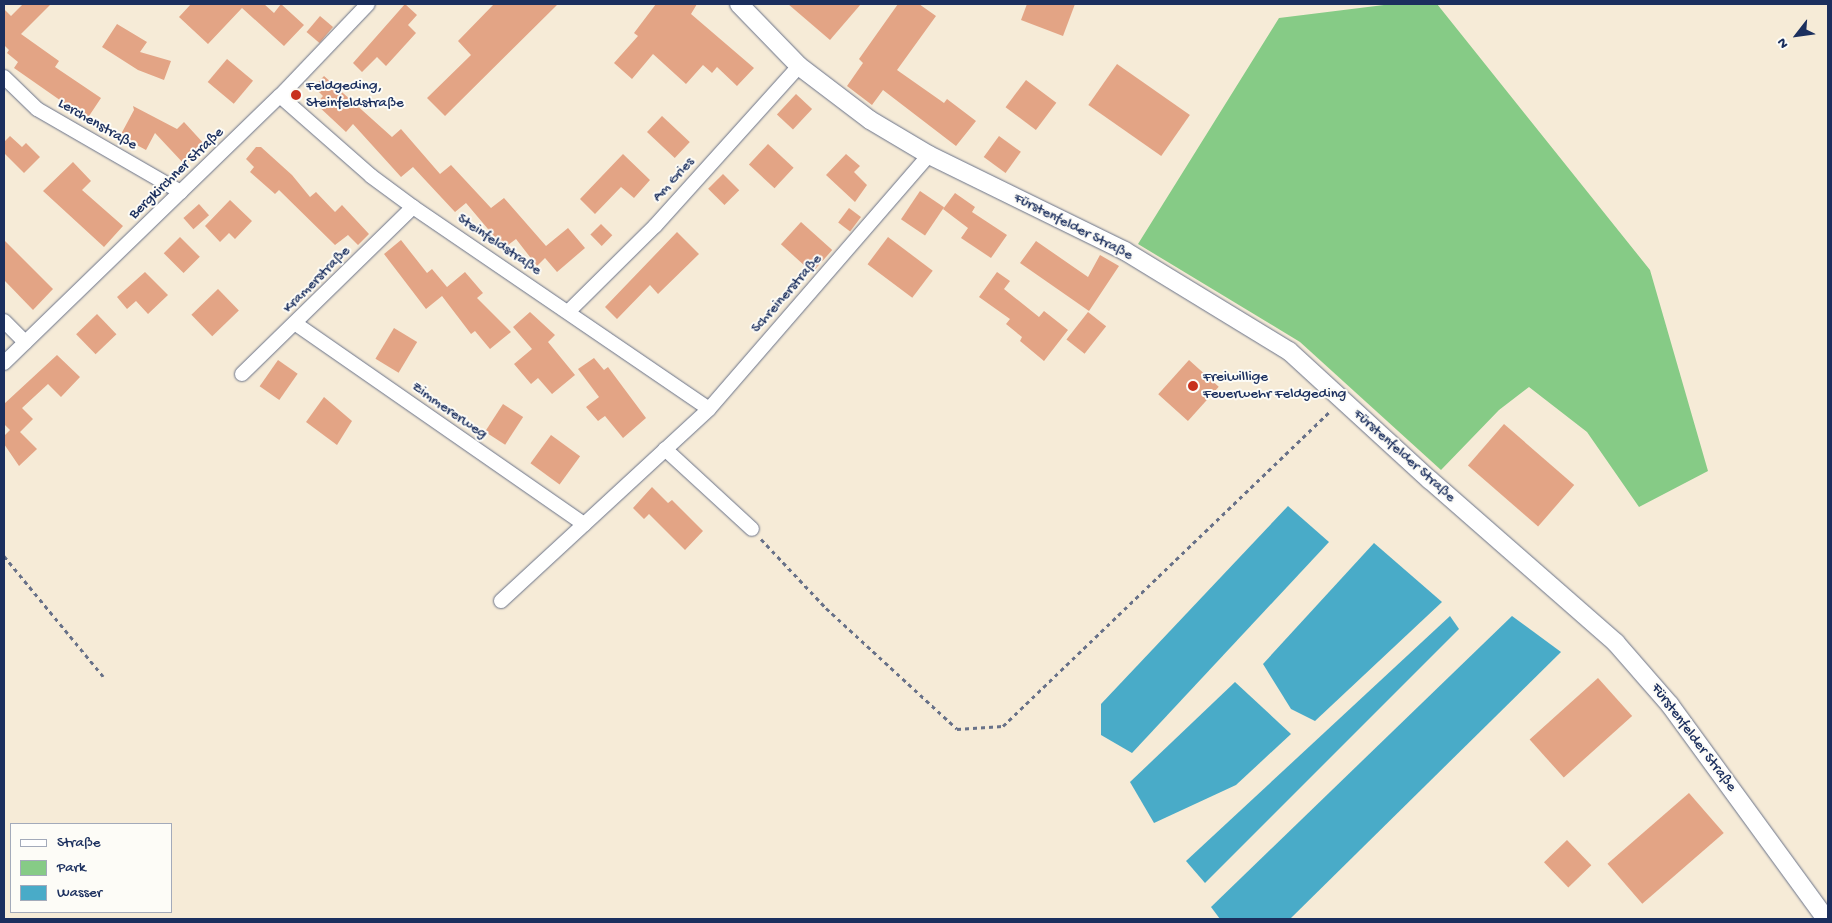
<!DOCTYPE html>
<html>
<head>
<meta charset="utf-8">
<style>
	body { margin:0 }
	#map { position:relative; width:1832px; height:923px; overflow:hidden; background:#f6ebd7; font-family:"Gochi Hand",sans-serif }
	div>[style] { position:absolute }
	.green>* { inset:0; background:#86cb86 }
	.water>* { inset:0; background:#49abc8 }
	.building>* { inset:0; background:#e3a485; transform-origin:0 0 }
	.path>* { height:3px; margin-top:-1.5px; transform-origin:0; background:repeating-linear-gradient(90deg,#687188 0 4px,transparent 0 8px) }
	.roads { filter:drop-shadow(0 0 1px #687188) drop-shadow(0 0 1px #687188) }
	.minor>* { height:14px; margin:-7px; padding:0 7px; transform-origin:7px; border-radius:7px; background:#fff }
	.tertiary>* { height:18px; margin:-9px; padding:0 9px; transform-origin:9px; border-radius:9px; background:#fff }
	.dots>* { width:14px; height:14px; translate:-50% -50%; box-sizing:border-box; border:2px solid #fdfcf7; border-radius:50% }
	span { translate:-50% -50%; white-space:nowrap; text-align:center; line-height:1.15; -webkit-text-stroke:4px #fdfcf7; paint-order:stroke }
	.poi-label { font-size:15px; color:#1b2f5e }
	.left { translate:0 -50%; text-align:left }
	.street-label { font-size:15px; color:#1b2f5e }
	.frame { position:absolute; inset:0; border:5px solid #1b2f5e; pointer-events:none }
	.legend { position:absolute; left:10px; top:823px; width:162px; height:90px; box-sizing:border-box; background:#fdfcf7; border:1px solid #a3aaba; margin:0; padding:6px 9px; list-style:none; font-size:15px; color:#1b2f5e }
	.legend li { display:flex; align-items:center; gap:10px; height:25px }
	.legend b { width:25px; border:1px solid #a3aaba }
	.north { position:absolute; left:1772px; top:10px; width:50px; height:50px; -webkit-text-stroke:4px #fdfcf7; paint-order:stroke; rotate:240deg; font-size:14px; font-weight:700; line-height:20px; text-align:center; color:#1b2f5e }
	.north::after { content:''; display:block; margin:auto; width:18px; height:22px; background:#1b2f5e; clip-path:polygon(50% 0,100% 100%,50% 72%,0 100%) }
</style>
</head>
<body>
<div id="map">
	<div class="green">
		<div style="clip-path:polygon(1392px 4px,1437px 4px,1650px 270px,1708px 471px,1639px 507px,1587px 432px,1529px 387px,1499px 410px,1441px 470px,1300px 342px,1138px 244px,1279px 18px)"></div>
	</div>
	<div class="water">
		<div style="clip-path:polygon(1288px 506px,1329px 542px,1132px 753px,1101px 735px,1101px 704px)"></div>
		<div style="clip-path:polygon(1374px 543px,1442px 602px,1315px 721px,1291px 709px,1263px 664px)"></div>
		<div style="clip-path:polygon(1450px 616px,1459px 629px,1205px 883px,1186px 861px)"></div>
		<div style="clip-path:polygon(1512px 616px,1561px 652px,1290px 919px,1220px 919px,1211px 907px)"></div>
		<div style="clip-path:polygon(1235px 682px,1291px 734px,1236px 785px,1154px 823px,1130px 782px)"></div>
	</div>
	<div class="building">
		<div style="clip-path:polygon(23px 4px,51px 4px,21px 34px,59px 61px,55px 67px,101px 98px,87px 119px,14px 68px,18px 62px,7px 53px,9px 50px,4px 45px,4px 9px,11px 16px)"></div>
		<div style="clip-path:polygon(191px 4px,264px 4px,274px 13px,281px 4px,304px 25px,284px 46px,242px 8px,208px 44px,179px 17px)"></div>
		<div style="clip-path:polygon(405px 4px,417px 15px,408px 25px,416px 33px,386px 66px,377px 57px,362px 72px,353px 63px)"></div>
		<div style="clip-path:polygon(494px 4px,558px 4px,445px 116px,427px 98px,471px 55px,458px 41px)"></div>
		<div style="clip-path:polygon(656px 4px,697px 4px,691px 14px,754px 68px,737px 86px,717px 67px,712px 73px,703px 65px,686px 84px,653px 54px,632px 79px,614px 63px,638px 36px,634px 33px)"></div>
		<div style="clip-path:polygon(788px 4px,861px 4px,830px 40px)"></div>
		<div style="clip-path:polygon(898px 4px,919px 4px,936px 16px,897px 70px,944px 103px,947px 99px,976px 121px,956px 146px,883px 90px,872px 105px,847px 86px,863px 63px,859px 59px)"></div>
		<div style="clip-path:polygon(1027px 4px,1075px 4px,1063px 36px,1021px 20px)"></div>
		<div style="left:320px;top:16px;width:17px;height:21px;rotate:40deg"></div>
		<div style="clip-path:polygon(117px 24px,147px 42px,140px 52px,171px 61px,164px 80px,138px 70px,102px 47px)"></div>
		<div style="left:227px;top:59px;width:34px;height:30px;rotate:40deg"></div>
		<div style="left:1117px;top:64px;width:89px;height:50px;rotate:35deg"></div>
		<div style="clip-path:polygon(324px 76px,392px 137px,401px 129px,440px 174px,451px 165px,491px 208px,504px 198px,546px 246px,568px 228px,585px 248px,557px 272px,545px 258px,537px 266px,516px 239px,504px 248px,466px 203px,455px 212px,413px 167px,401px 177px,353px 124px,346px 132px,316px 104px,323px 96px,314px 87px)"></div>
		<div style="left:1026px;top:80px;width:38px;height:34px;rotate:37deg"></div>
		<div style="left:796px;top:94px;width:22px;height:28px;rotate:43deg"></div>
		<div style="clip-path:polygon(133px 106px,177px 129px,184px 122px,206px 146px,185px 165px,155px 133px,146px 150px,120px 136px,134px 110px)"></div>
		<div style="left:662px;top:116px;width:38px;height:22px;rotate:43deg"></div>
		<div style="clip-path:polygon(10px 136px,22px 147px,26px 143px,40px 157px,24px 173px,4px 153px,4px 142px)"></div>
		<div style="left:999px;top:136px;width:27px;height:26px;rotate:36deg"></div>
		<div style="left:768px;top:144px;width:35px;height:28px;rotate:43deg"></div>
		<div style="clip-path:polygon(256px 147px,261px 147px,292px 175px,310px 197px,316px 192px,335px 212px,342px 205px,369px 234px,358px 245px,348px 235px,335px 245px,279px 190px,275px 194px,250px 172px,254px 167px,246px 159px)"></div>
		<div style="clip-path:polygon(623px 154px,650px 180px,634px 198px,621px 187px,595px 214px,580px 199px)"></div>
		<div style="clip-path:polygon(846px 154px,860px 166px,854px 172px,867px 185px,855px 202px,826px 175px)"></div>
		<div style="clip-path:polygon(73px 162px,91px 181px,82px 190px,123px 226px,104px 247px,43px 191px)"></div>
		<div style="left:723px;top:174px;width:23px;height:21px;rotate:45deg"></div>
		<div style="left:920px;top:191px;width:29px;height:34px;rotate:34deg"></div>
		<div style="clip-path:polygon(955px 193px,975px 207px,972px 212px,1007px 235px,991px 258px,961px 238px,968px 228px,943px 209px)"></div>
		<div style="clip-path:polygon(230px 200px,252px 221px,235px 239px,229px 233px,220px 242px,205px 226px)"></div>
		<div style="left:199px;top:204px;width:15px;height:21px;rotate:48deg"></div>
		<div style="left:849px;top:208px;width:15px;height:18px;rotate:37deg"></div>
		<div style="left:801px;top:222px;width:42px;height:30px;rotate:42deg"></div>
		<div style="left:601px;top:224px;width:16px;height:15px;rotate:45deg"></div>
		<div style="clip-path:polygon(677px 232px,699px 254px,658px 294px,650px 285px,617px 319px,605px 307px)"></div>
		<div style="left:180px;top:237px;width:28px;height:23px;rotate:45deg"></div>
		<div style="left:888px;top:237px;width:56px;height:34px;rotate:37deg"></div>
		<div style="clip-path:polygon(4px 240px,53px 289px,33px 310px,4px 280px)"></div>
		<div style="clip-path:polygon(401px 240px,427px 273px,432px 269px,447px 287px,465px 272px,483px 293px,477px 298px,511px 332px,490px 349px,475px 331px,471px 334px,442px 296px,426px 309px,384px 254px)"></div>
		<div style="clip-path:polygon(1036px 241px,1088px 277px,1100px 255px,1119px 266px,1089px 311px,1020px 263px)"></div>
		<div style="clip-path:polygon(145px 272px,168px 295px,148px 314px,136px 301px,127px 309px,117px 297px)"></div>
		<div style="clip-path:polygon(997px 272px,1010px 281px,1004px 289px,1039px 317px,1044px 311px,1068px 330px,1044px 361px,1020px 341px,1022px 337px,1006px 324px,1010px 319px,979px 297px)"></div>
		<div style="left:218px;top:289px;width:30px;height:37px;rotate:46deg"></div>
		<div style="clip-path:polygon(530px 312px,555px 335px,548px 342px,575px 375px,552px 394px,538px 378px,531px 384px,514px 364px,532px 349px,513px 327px)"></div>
		<div style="left:1088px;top:312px;width:23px;height:35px;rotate:38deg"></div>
		<div style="left:97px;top:314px;width:28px;height:29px;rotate:46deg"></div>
		<div style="left:394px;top:328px;width:27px;height:36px;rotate:31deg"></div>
		<div style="clip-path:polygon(57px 355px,80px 377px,61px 397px,48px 384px,22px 408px,33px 419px,20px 432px,37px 449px,19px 466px,4px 444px,4px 436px,10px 430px,4px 424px,4px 404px)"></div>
		<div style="clip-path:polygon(594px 358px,604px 370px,608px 367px,646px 418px,623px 438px,605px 416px,598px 421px,586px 407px,599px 397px,578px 369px)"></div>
		<div style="left:278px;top:360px;width:24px;height:32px;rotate:35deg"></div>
		<div style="left:1189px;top:360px;width:40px;height:46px;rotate:42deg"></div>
		<div style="clip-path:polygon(324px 397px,352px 421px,337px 445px,306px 422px)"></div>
		<div style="left:503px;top:404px;width:24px;height:33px;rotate:33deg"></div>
		<div style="left:1504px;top:424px;width:93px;height:55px;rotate:41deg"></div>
		<div style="left:551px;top:435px;width:36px;height:35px;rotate:36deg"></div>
		<div style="clip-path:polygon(652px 487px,668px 503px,672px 500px,703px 531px,685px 550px,649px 514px,644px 519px,633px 508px)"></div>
		<div style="left:1598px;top:678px;width:51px;height:92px;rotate:48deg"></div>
		<div style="left:1689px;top:793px;width:53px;height:108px;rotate:49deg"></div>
		<div style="left:1567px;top:840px;width:35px;height:32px;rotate:46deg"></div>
	</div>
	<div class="path">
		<div style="left:761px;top:539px;width:95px;rotate:46.7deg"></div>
		<div style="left:826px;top:608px;width:178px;rotate:42.7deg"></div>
		<div style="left:957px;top:729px;width:46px;rotate:-3.7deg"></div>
		<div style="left:1003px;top:726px;width:454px;rotate:-43.9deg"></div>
		<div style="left:4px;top:556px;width:156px;rotate:50.5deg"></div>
	</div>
	<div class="roads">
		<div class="minor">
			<div style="left:4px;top:77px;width:46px;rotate:44.1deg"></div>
			<div style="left:37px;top:109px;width:166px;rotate:30deg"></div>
			<div style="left:280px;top:96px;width:121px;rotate:41.3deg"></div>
			<div style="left:371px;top:176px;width:52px;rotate:36.4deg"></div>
			<div style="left:413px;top:207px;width:358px;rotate:34.3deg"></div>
			<div style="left:569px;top:311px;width:121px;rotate:-44.7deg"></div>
			<div style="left:655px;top:226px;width:215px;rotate:-48deg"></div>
			<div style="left:4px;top:321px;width:30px;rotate:45deg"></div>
			<div style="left:296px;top:324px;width:351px;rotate:34.8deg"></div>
			<div style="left:4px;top:363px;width:384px;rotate:-44.1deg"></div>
			<div style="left:280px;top:96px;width:127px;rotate:-46.3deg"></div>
			<div style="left:242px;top:374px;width:239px;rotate:-44.3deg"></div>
			<div style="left:665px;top:449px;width:118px;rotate:42.6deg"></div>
			<div style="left:501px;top:601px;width:283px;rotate:-42.7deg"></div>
			<div style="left:709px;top:409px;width:336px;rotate:-49.1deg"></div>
		</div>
		<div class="tertiary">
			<div style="left:739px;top:4px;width:86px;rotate:45.9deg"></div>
			<div style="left:799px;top:66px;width:89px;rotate:37.3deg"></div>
			<div style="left:870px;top:120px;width:69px;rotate:30.7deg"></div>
			<div style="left:929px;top:155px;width:218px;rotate:26.1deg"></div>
			<div style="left:1125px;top:251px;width:192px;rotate:31.4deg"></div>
			<div style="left:1289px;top:351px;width:191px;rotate:42.5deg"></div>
			<div style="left:1430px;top:480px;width:247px;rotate:41.2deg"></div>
			<div style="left:1616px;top:643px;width:82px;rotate:48.9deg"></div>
			<div style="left:1670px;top:705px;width:265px;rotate:53.9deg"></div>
		</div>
	</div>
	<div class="dots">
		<div style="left:296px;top:95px;background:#c8321e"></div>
		<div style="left:1193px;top:386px;background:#c8321e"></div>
	</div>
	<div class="poi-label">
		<span class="left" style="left:306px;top:95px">Feldgeding,<br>Steinfeldstraße</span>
		<span class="left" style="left:1203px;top:386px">Freiwillige<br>Feuerwehr Feldgeding</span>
	</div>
	<div class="street-label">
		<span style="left:97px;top:125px;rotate:30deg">Lerchenstraße</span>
		<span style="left:177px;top:174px;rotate:-44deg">Bergkirchner Straße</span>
		<span style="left:674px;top:180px;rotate:-48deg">Am Gries</span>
		<span style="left:1073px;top:227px;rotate:27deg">Fürstenfelder Straße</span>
		<span style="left:499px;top:245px;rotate:34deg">Steinfeldstraße</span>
		<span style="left:317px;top:280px;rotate:-45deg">Kramerstraße</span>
		<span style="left:787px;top:294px;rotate:-49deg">Schreinerstraße</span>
		<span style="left:449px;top:411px;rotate:35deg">Zimmererweg</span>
		<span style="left:1404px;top:456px;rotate:42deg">Fürstenfelder Straße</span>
		<span style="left:1693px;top:738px;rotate:53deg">Fürstenfelder Straße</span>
	</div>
	<div class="frame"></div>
	<ul class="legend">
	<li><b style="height:6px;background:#fff"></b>Straße</li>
	<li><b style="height:14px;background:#86cb86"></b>Park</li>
	<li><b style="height:14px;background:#49abc8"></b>Wasser</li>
	</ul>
	<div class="north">N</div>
</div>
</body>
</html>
